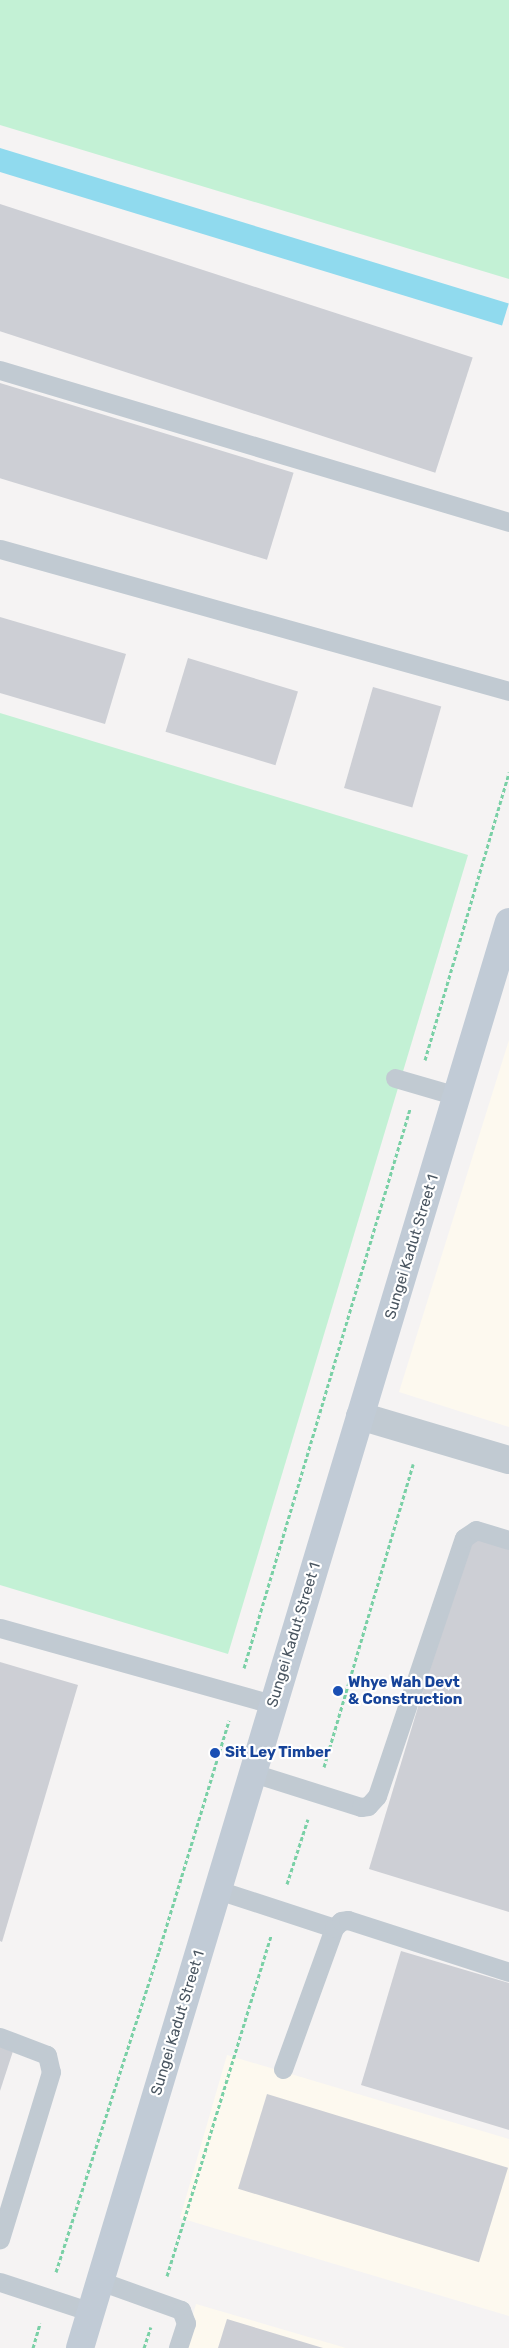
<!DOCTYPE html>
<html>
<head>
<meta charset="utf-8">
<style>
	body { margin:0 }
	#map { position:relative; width:509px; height:2348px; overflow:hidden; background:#f5f3f3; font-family:Rubik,sans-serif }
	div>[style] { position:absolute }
	.commercial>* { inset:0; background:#fdf9ef }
	.green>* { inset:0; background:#c3f1d5 }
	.water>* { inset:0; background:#90daee; transform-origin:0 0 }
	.building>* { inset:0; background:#cdcfd5; transform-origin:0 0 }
	.path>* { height:3px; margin-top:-1.5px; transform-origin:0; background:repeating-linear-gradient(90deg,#7ad0a6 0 4px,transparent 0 6.5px) }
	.lane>* { height:19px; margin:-9.5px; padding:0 9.5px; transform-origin:9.5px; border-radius:9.5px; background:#c1cad2 }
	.street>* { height:28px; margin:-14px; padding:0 14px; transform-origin:14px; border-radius:14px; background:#c1cad2 }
	.secondary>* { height:28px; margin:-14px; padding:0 14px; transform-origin:14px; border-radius:14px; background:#c1cbd6 }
	.dots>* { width:14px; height:14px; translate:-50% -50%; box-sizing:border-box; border:2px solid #fff; border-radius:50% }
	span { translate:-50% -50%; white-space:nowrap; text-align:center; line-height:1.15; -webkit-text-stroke:4.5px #fff; paint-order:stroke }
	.street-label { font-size:15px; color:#4a5661 }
	.transit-label { font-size:15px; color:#164399; font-weight:700 }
	.left { translate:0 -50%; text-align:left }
</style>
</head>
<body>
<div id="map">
	<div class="commercial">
		<div style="clip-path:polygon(509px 1040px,509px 1427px,399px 1392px)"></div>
		<div style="clip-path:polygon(227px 2055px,509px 2139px,509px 2316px,180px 2218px)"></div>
		<div style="clip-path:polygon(196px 2304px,346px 2348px,183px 2348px)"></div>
	</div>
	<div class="green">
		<div style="clip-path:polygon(0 0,509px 0,509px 279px,0 125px)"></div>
		<div style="clip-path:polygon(0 713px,468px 855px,228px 1654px,0 1585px)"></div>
	</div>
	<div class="water">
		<div style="left:0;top:148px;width:532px;height:23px;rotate:17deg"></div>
	</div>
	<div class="building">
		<div style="left:0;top:204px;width:497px;height:121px;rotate:18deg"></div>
		<div style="left:0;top:383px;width:307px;height:91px;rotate:17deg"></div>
		<div style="clip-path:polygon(0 617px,126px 654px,105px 724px,0 693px)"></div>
		<div style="left:188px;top:658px;width:115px;height:77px;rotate:17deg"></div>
		<div style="left:373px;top:687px;width:71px;height:105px;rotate:16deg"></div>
		<div style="clip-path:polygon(471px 1532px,509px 1544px,509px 1912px,369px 1869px)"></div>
		<div style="clip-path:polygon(0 1662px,78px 1685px,2px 1942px,0 1941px)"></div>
		<div style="clip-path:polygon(401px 1951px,509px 1983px,509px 2130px,361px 2085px)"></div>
		<div style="clip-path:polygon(0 2040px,15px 2045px,0 2091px)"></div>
		<div style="left:267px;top:2094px;width:252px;height:99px;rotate:17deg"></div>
		<div style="clip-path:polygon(227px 2319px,323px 2348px,218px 2348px)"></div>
	</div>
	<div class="path">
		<div style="left:425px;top:1060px;width:300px;rotate:-73.7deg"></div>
		<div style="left:244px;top:1668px;width:583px;rotate:-73.46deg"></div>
		<div style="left:324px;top:1767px;width:316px;rotate:-73.6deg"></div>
		<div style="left:287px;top:1884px;width:68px;rotate:-72.1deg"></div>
		<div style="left:56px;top:2272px;width:337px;rotate:-72.2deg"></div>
		<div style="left:159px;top:1951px;width:241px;rotate:-73.1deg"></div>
		<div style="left:167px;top:2276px;width:357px;rotate:-73deg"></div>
		<div style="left:33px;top:2348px;width:26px;rotate:-74deg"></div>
		<div style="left:144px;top:2348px;width:22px;rotate:-72deg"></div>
	</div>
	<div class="lane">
		<div style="left:0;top:370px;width:531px;rotate:16.63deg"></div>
		<div style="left:0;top:549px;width:528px;rotate:15.59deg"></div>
		<div style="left:395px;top:1078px;width:65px;rotate:16.2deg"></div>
		<div style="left:0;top:1628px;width:283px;rotate:15.6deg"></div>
		<div style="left:253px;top:1773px;width:113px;rotate:17.5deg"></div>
		<div style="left:361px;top:1807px;width:7px;rotate:-8deg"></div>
		<div style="left:368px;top:1806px;width:13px;rotate:-48deg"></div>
		<div style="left:377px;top:1796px;width:272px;rotate:-71.4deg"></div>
		<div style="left:464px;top:1538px;width:14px;rotate:-34deg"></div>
		<div style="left:476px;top:1530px;width:34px;rotate:17deg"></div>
		<div style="left:218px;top:1890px;width:122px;rotate:18.1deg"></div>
		<div style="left:0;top:2037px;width:50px;rotate:21deg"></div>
		<div style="left:47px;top:2055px;width:17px;rotate:77deg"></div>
		<div style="left:51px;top:2072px;width:175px;rotate:107deg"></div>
		<div style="left:283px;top:2069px;width:150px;rotate:-70.1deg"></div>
		<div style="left:334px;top:1928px;width:10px;rotate:-45deg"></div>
		<div style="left:341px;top:1921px;width:7px;rotate:-8deg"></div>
		<div style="left:348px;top:1920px;width:169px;rotate:17.9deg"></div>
		<div style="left:100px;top:2281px;width:86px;rotate:19.7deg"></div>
		<div style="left:181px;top:2310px;width:14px;rotate:69deg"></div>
		<div style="left:186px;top:2323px;width:26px;rotate:108deg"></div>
		<div style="left:0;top:2282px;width:96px;rotate:18.2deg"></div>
	</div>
	<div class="street">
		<div style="left:360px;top:1416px;width:155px;rotate:16.5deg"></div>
	</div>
	<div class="secondary">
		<div style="left:80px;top:2348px;width:1489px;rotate:-73.26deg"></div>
	</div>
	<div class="dots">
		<div style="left:338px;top:1691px;background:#1a4fb4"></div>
		<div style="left:215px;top:1753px;background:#1a4fb4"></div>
	</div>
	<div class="street-label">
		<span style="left:412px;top:1247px;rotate:-73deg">Sungei Kadut Street 1</span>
		<span style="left:294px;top:1635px;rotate:-73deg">Sungei Kadut Street 1</span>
		<span style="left:178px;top:2023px;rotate:-73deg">Sungei Kadut Street 1</span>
	</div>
	<div class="transit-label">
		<span class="left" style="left:348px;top:1691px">Whye Wah Devt<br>&amp; Construction</span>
		<span class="left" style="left:225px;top:1753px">Sit Ley Timber</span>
	</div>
</div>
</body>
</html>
